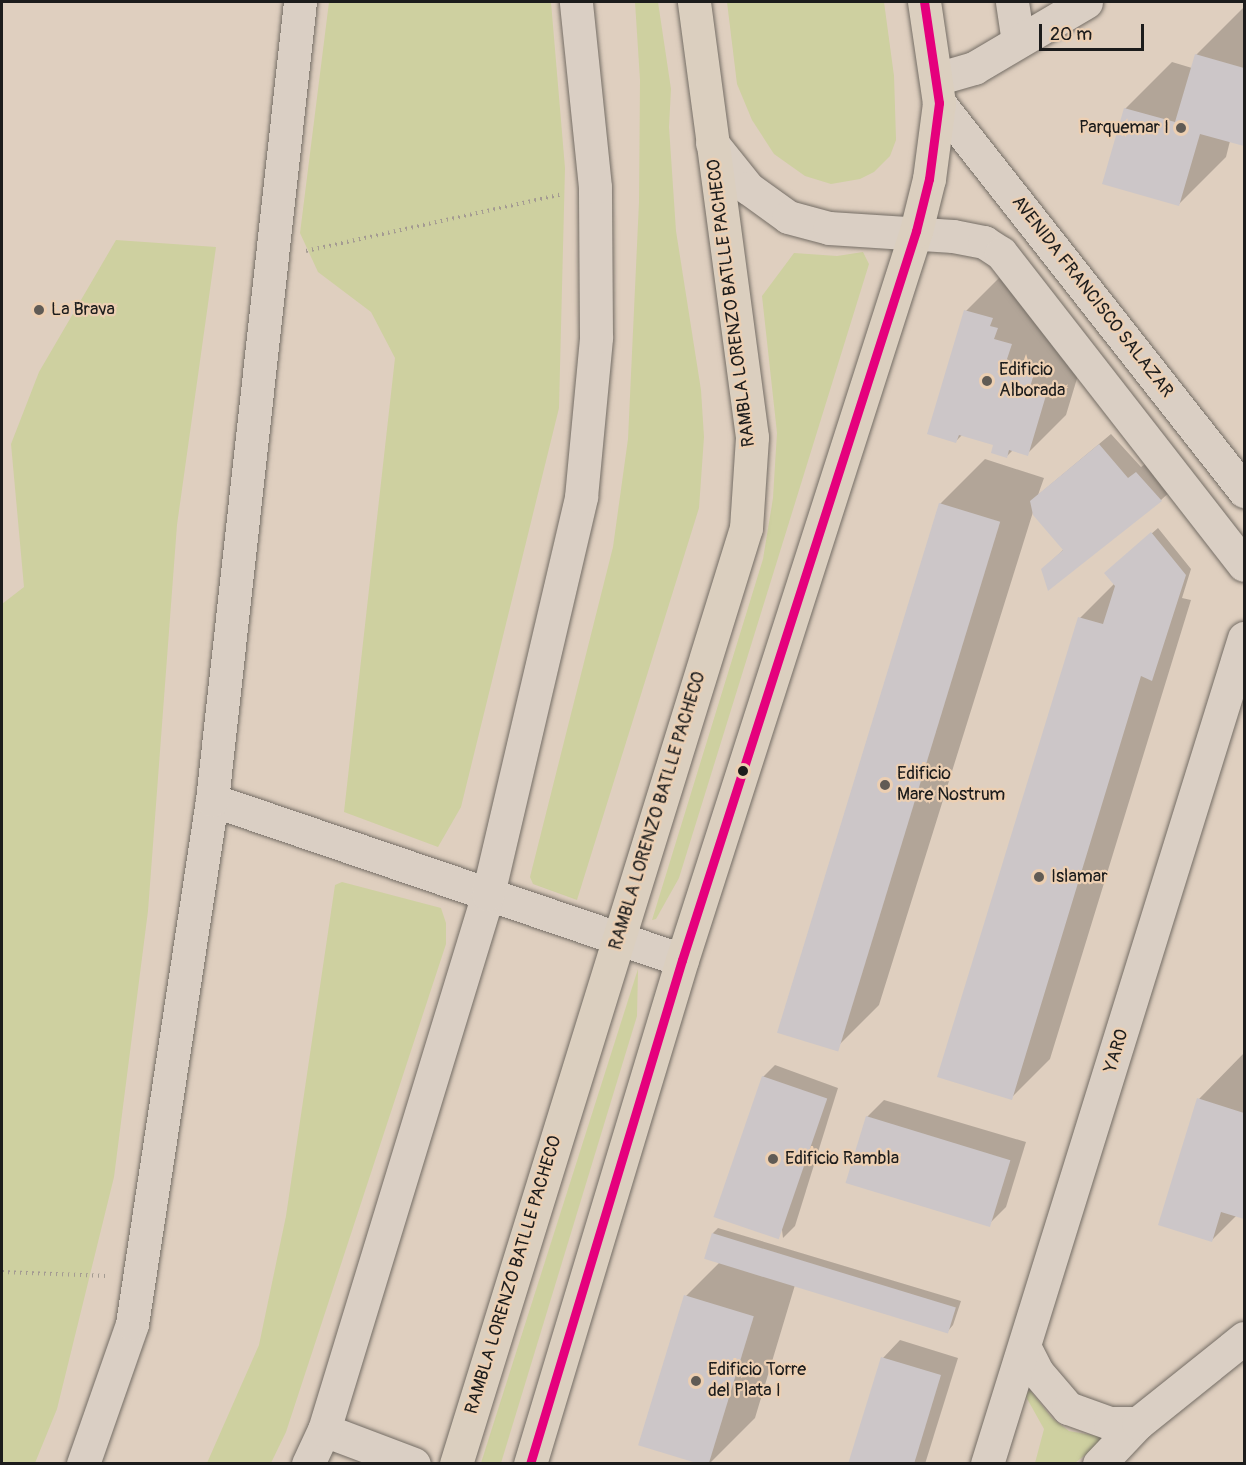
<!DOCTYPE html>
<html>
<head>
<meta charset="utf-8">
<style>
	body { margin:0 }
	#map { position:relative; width:1246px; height:1465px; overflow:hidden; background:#dfcfbf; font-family:Pangolin,sans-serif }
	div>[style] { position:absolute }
	.green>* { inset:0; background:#ced0a0 }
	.shadow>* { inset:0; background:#0003 }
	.building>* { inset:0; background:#ccc6c8; transform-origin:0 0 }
	.path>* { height:4px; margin-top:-2px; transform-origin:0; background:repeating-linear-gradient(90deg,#a49b92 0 1.5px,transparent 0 6px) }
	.roads { filter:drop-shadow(0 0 2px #746d65) drop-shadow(0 0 2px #746d65) }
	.minor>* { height:33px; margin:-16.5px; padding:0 16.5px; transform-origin:16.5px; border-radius:16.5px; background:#dacfc4 }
	.major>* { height:33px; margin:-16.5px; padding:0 16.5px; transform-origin:16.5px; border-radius:16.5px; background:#dbcfbf }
	.bus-1>* { height:9px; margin:-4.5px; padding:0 4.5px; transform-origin:4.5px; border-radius:4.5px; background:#e5007d }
	.dots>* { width:16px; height:16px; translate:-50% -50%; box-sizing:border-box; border:3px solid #eccfb2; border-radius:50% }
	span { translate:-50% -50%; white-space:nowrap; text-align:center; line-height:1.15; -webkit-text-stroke:4.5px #eccfb2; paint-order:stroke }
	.poi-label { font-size:18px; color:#1c1c1c }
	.right { translate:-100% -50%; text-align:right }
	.left { translate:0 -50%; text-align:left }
	.street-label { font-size:18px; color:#1c1c1c }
	.frame { position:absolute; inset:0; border:3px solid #1c1c1c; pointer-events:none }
	.scale { position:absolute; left:1039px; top:24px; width:105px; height:27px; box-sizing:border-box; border:3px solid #1c1c1c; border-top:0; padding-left:8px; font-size:18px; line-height:21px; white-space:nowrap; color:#1c1c1c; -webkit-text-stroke:4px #eccfb2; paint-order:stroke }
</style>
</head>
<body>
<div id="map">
	<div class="green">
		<div style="clip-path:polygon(329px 2px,551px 2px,565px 168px,559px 408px,461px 807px,438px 847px,344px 812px,395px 358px,371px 312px,318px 272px,300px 233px)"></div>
		<div style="clip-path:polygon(635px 2px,658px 2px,671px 89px,669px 127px,676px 231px,701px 390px,704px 437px,699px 508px,577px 900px,533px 884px,530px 877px,613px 547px,628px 439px,639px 202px,640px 80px)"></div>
		<div style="clip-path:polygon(727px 2px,884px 2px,894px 76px,896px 140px,890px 156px,874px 172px,860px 179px,831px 184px,805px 176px,774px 154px,752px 120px,737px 84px)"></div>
		<div style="clip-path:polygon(116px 240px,216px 247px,177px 525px,148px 911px,114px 1177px,57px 1409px,35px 1463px,2px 1463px,2px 604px,24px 587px,11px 444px,39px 372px)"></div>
		<div style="clip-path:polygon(863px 252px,869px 264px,679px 878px,656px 919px,652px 920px,763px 559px,773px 498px,777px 433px,762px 296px,794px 253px,837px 256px)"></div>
		<div style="clip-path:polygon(342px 882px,441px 908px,446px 923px,446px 944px,286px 1432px,271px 1463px,207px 1463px,259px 1345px,286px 1216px,335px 885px)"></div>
		<div style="clip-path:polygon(638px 969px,637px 1016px,501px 1463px,481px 1463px)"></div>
		<div style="clip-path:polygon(1030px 1390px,1052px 1418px,1069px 1431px,1104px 1437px,1103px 1441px,1075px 1463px,1035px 1463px,1044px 1429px,1025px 1395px)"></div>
	</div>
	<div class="shadow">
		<div style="clip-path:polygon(1243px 8px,1244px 145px,1230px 141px,1226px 157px,1179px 204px,1125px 109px,1172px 62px,1192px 68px,1196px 55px)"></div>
		<div style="clip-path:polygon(1005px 272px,1085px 352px,1066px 415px,1027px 454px,1013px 450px,1006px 457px,995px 444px,962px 435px,956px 441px,966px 311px)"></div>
		<div style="clip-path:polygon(1111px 434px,1141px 467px,1148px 462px,1173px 489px,1161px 500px,1043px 569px,1064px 549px,1033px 512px,879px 1005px,835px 1049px,940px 504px,985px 459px,1044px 478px,1038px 495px)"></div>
		<div style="clip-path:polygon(1158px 528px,1191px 569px,1182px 598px,1191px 600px,1050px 1059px,1011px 1098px,1080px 618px,1115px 583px,1112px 568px)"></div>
		<div style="clip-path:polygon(1244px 1053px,1244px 1217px,1237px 1215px,1212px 1240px,1199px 1099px)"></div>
		<div style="clip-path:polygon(775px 1065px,838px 1088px,795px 1226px,783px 1238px,763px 1077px)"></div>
		<div style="clip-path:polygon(884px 1100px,1026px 1142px,1006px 1207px,989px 1224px,867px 1117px)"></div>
		<div style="clip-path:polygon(718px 1228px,961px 1301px,953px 1325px,948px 1331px,795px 1285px,755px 1418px,709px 1464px,641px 1444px,686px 1296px,720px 1262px,713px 1233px)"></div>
		<div style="clip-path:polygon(900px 1340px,958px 1358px,925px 1464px,850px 1464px,883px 1358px)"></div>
	</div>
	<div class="building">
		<div style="clip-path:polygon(1195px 54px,1244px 68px,1244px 146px,1200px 134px,1179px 206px,1102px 184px,1124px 108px,1175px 122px)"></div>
		<div style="clip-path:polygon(964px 310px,993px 318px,990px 326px,998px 328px,994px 339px,1012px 344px,1007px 359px,1013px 368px,1034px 374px,1030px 387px,1047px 392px,1028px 456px,1009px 450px,1007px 458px,991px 453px,993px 445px,959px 435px,956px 443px,927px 434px)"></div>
		<div style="clip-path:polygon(1099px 444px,1128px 478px,1136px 472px,1162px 501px,1048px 591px,1041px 569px,1063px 550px,1033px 515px,1030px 501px)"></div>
		<div style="left:939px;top:503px;width:64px;height:554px;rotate:17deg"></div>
		<div style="clip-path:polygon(1151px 532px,1186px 575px,1152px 681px,1141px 676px,1012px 1100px,937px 1077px,1078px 617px,1103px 624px,1115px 586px,1104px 573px)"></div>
		<div style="left:762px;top:1076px;width:69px;height:149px;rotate:19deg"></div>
		<div style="clip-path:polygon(1197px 1098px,1244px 1113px,1244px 1219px,1221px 1212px,1212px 1242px,1158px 1225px)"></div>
		<div style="left:866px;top:1116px;width:151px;height:70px;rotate:17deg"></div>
		<div style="left:712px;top:1233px;width:255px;height:27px;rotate:17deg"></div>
		<div style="left:684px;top:1295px;width:73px;height:157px;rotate:17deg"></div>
		<div style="clip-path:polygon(881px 1357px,941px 1375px,914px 1464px,848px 1464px)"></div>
	</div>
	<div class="path">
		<div style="left:306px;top:251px;width:263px;rotate:-12.5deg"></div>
		<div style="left:2px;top:1272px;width:104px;rotate:2.2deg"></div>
	</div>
	<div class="roads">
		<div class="minor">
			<div style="left:1012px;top:2px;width:40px;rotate:81.5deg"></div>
			<div style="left:936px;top:79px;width:40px;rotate:-16deg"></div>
			<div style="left:974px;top:68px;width:130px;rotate:-30.5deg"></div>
			<div style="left:939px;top:103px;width:494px;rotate:51.8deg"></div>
			<div style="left:712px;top:143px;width:58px;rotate:51.3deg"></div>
			<div style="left:748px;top:188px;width:49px;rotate:35.9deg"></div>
			<div style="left:788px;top:217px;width:42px;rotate:15deg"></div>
			<div style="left:829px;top:228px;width:124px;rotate:3.7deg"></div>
			<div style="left:953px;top:236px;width:32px;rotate:11deg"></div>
			<div style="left:984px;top:242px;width:20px;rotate:33deg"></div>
			<div style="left:1001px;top:253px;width:395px;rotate:52.1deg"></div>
			<div style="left:212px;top:800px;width:496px;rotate:18.8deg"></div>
			<div style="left:1025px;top:1348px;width:28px;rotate:63deg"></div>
			<div style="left:1038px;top:1373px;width:46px;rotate:49.4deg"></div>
			<div style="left:1068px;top:1408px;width:45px;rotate:19.7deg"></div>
			<div style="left:1110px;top:1423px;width:28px"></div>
			<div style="left:324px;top:1430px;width:96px;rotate:20.7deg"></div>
			<div style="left:83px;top:1464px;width:148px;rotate:-70.7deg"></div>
			<div style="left:132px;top:1324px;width:530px;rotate:-81.32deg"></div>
			<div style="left:212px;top:800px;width:803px;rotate:-83.71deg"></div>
			<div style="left:308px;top:1464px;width:38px;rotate:-65deg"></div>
			<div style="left:324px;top:1430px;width:561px;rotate:-72.99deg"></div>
			<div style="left:488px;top:894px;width:408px;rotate:-76.8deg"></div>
			<div style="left:581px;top:497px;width:161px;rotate:-84.6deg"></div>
			<div style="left:596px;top:337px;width:150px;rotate:-90.4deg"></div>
			<div style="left:595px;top:187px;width:186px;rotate:-95.9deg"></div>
			<div style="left:987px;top:1464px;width:865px;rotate:-72.72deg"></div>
			<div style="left:1099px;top:1464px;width:57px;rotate:-46.4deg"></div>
			<div style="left:1138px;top:1423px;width:136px;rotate:-38.7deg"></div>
		</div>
		<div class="major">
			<div style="left:456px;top:1464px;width:980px;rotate:-72.79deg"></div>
			<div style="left:746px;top:528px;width:91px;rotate:-86.2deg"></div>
			<div style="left:752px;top:437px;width:439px;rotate:-97.6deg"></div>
			<div style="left:530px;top:1464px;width:526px;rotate:-73.22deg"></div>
			<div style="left:682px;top:960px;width:766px;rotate:-72.2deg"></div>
			<div style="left:916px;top:231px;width:54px;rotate:-76deg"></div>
			<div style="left:929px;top:179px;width:77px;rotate:-82.5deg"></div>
			<div style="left:939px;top:103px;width:102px;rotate:-98.4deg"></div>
		</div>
	</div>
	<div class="bus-1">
		<div style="left:530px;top:1464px;width:526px;rotate:-73.22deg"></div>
		<div style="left:682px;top:960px;width:766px;rotate:-72.2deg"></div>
		<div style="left:916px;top:231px;width:54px;rotate:-76deg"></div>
		<div style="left:929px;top:179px;width:77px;rotate:-82.5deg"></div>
		<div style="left:939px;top:103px;width:102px;rotate:-98.4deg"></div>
	</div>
	<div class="dots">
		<div style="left:1181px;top:128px;background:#605b55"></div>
		<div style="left:39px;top:310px;background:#605b55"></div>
		<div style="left:987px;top:381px;background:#605b55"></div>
		<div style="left:743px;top:771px;background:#1c1c1c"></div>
		<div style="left:885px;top:785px;background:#605b55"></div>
		<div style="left:1039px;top:877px;background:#605b55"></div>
		<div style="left:773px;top:1159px;background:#605b55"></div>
		<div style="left:696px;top:1381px;background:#605b55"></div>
	</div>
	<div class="poi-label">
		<span class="right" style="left:1169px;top:128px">Parquemar I</span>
		<span class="left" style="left:51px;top:310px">La Brava</span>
		<span class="left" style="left:999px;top:381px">Edificio<br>Alborada</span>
		<span class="left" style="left:897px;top:785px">Edificio<br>Mare Nostrum</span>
		<span class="left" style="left:1051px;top:877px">Islamar</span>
		<span class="left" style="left:785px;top:1159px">Edificio Rambla</span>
		<span class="left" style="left:708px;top:1381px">Edificio Torre<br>del Plata I</span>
	</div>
	<div class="street-label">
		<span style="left:1092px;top:297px;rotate:52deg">AVENIDA FRANCISCO SALAZAR</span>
		<span style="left:732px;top:303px;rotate:-97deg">RAMBLA LORENZO BATLLE PACHECO</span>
		<span style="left:658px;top:811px;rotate:-73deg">RAMBLA LORENZO BATLLE PACHECO</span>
		<span style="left:1117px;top:1051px;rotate:-73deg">YARO</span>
		<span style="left:514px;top:1275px;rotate:-73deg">RAMBLA LORENZO BATLLE PACHECO</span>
	</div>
	<div class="frame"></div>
	<div class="scale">20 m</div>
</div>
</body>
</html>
